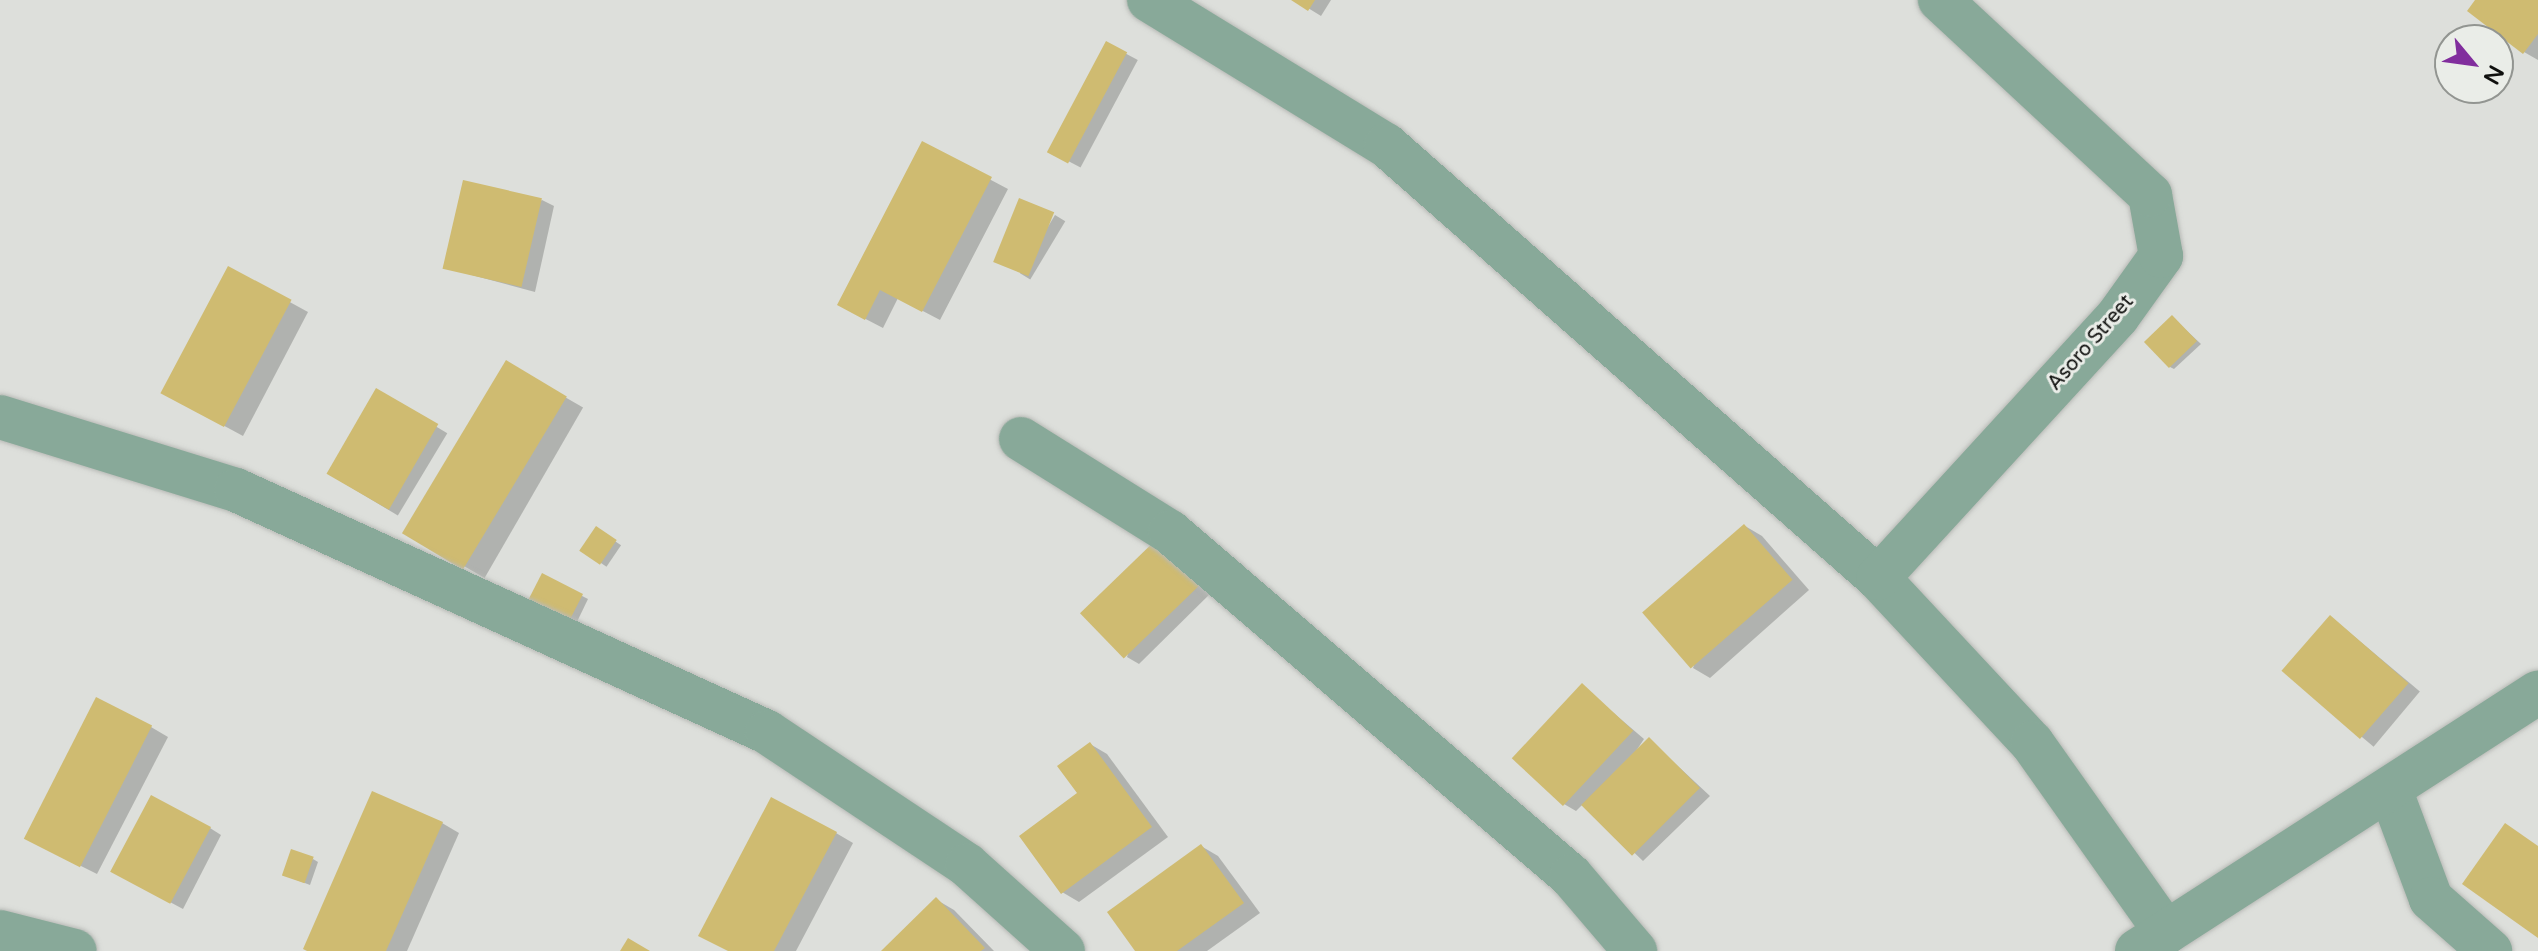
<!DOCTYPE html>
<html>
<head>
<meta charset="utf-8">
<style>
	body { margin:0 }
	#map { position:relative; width:2538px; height:951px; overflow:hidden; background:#dddfdb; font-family:"Varela Round",sans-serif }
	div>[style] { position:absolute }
	.shadow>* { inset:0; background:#0003; transform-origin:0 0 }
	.building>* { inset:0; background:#cfbb71; transform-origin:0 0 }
	.roads { filter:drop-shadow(0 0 2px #b8bab6) drop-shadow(0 0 2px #b8bab6) }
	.street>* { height:44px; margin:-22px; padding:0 22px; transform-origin:22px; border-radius:22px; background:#88a999 }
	span { translate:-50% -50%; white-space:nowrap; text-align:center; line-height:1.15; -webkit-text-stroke:6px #eaede8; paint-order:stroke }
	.street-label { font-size:20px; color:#0f100e }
	.north { position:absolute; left:2434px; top:24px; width:80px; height:80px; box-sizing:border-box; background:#eaede8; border:2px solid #929591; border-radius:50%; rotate:119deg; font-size:22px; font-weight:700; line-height:32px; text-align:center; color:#0f100e }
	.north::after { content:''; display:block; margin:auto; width:28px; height:36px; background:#812e9d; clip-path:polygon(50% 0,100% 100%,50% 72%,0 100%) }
</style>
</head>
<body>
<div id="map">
	<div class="shadow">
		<div style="clip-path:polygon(1295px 0,1331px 0,1321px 16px)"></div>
		<div style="clip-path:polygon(2478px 0,2538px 0,2538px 60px,2524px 52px)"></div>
		<div style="left:1106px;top:43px;width:36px;height:122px;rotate:28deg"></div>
		<div style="clip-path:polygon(923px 144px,1008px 189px,940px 320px,898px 298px,883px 328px,856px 314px)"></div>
		<div style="clip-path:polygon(542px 200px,554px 206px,535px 292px,446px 268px)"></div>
		<div style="left:1055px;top:215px;width:12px;height:68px;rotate:31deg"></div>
		<div style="clip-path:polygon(229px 269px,308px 312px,243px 436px,180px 402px)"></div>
		<div style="clip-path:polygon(2172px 317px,2201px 344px,2174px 369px,2168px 366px)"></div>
		<div style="left:506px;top:363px;width:89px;height:197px;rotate:30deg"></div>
		<div style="left:377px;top:391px;width:82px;height:96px;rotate:31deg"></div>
		<div style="clip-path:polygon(1745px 526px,1762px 536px,1809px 590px,1710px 678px,1693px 668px)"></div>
		<div style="left:597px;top:529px;width:29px;height:26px;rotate:34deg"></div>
		<div style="clip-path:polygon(1162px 536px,1217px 587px,1139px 664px,1127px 657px)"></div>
		<div style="clip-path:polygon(543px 576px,588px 599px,575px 626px)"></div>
		<div style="left:2331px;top:617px;width:116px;height:72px;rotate:40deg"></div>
		<div style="clip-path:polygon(1582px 686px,1644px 739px,1632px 757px,1650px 740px,1710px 796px,1643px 861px,1583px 804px,1576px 811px,1564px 804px)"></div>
		<div style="clip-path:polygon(151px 727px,168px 737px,97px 874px,43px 847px)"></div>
		<div style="clip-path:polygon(1090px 744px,1107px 754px,1168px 837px,1079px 902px,1062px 892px)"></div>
		<div style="clip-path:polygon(442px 823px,459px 833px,407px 951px,310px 951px)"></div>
		<div style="clip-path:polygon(210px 828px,221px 835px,183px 909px,125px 878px)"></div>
		<div style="clip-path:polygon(836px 833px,853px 843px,796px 951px,730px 951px)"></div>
		<div style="clip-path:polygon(1201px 846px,1218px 856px,1260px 913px,1207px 951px,1137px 951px)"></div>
		<div style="clip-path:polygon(313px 859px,318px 862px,310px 885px,289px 877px)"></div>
		<div style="clip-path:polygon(937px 900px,954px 910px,994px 951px,884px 951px)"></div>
	</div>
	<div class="building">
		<div style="clip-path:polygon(1291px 0,1315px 0,1308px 11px)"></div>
		<div style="clip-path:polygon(2475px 0,2538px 0,2538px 34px,2523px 54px,2467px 11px)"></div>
		<div style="left:1106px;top:41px;width:24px;height:126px;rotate:28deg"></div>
		<div style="clip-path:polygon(922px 141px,992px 177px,922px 312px,880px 290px,865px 320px,837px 305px)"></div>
		<div style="left:463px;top:180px;width:81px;height:91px;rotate:13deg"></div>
		<div style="left:1019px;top:198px;width:38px;height:69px;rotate:22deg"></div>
		<div style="left:228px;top:266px;width:72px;height:144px;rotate:28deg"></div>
		<div style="left:2172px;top:315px;width:36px;height:39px;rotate:46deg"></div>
		<div style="left:506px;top:360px;width:71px;height:202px;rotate:31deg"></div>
		<div style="left:376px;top:388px;width:72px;height:99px;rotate:30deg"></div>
		<div style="left:1744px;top:524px;width:74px;height:135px;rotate:49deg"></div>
		<div style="left:596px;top:526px;width:25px;height:30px;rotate:34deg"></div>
		<div style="left:1162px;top:534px;width:63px;height:114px;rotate:46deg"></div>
		<div style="left:542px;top:573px;width:46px;height:34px;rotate:27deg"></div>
		<div style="left:2330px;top:615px;width:104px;height:74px;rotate:41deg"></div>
		<div style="left:1582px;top:683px;width:70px;height:103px;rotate:43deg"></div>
		<div style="left:96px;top:697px;width:63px;height:159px;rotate:27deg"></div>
		<div style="left:1649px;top:737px;width:72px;height:96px;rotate:45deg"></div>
		<div style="clip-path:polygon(1090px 742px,1152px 827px,1061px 894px,1019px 836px,1077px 793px,1057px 766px)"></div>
		<div style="clip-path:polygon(372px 791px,443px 822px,386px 951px,307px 951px,303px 949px)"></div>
		<div style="left:151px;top:795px;width:68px;height:87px;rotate:28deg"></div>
		<div style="clip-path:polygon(771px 797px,837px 832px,774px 951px,728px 951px,698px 936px)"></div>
		<div style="clip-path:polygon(2505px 823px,2538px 846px,2538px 938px,2462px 884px)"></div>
		<div style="clip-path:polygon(1201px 844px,1244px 903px,1177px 951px,1135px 951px,1107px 912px)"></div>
		<div style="left:291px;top:849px;width:24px;height:28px;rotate:19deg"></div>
		<div style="clip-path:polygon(936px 897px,985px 948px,981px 951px,881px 951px)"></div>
		<div style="clip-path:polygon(628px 938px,650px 951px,620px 951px)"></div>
	</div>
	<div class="roads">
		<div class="street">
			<div style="left:1149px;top:0;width:278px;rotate:31.5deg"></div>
			<div style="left:1386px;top:145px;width:655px;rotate:41.35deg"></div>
			<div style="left:1878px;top:578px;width:226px;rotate:47deg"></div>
			<div style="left:2032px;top:743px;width:232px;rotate:54.7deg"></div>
			<div style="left:0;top:417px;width:247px;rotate:17.2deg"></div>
			<div style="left:236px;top:490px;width:584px;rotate:24.5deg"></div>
			<div style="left:767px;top:732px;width:240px;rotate:33.6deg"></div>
			<div style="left:967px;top:865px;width:129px;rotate:41.9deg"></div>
			<div style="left:1021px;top:439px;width:176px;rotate:32deg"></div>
			<div style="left:1170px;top:532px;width:528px;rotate:40.62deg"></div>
			<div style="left:1571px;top:876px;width:99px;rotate:49.5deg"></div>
			<div style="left:1878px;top:578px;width:355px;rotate:-47.5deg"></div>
			<div style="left:2118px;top:316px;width:74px;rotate:-54.4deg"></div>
			<div style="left:2161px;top:256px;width:62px;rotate:-100.2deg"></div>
			<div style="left:2150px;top:195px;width:287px;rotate:-137.1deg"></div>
			<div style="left:2391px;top:792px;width:114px;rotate:69.5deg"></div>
			<div style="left:2431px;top:899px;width:79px;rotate:41.4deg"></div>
			<div style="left:0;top:932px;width:77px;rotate:14.2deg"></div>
			<div style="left:2137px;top:951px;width:477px;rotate:-32.8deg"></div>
		</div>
	</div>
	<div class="street-label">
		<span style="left:2091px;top:343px;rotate:-49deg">Asoro Street</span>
	</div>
	<div class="north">N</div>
</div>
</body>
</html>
